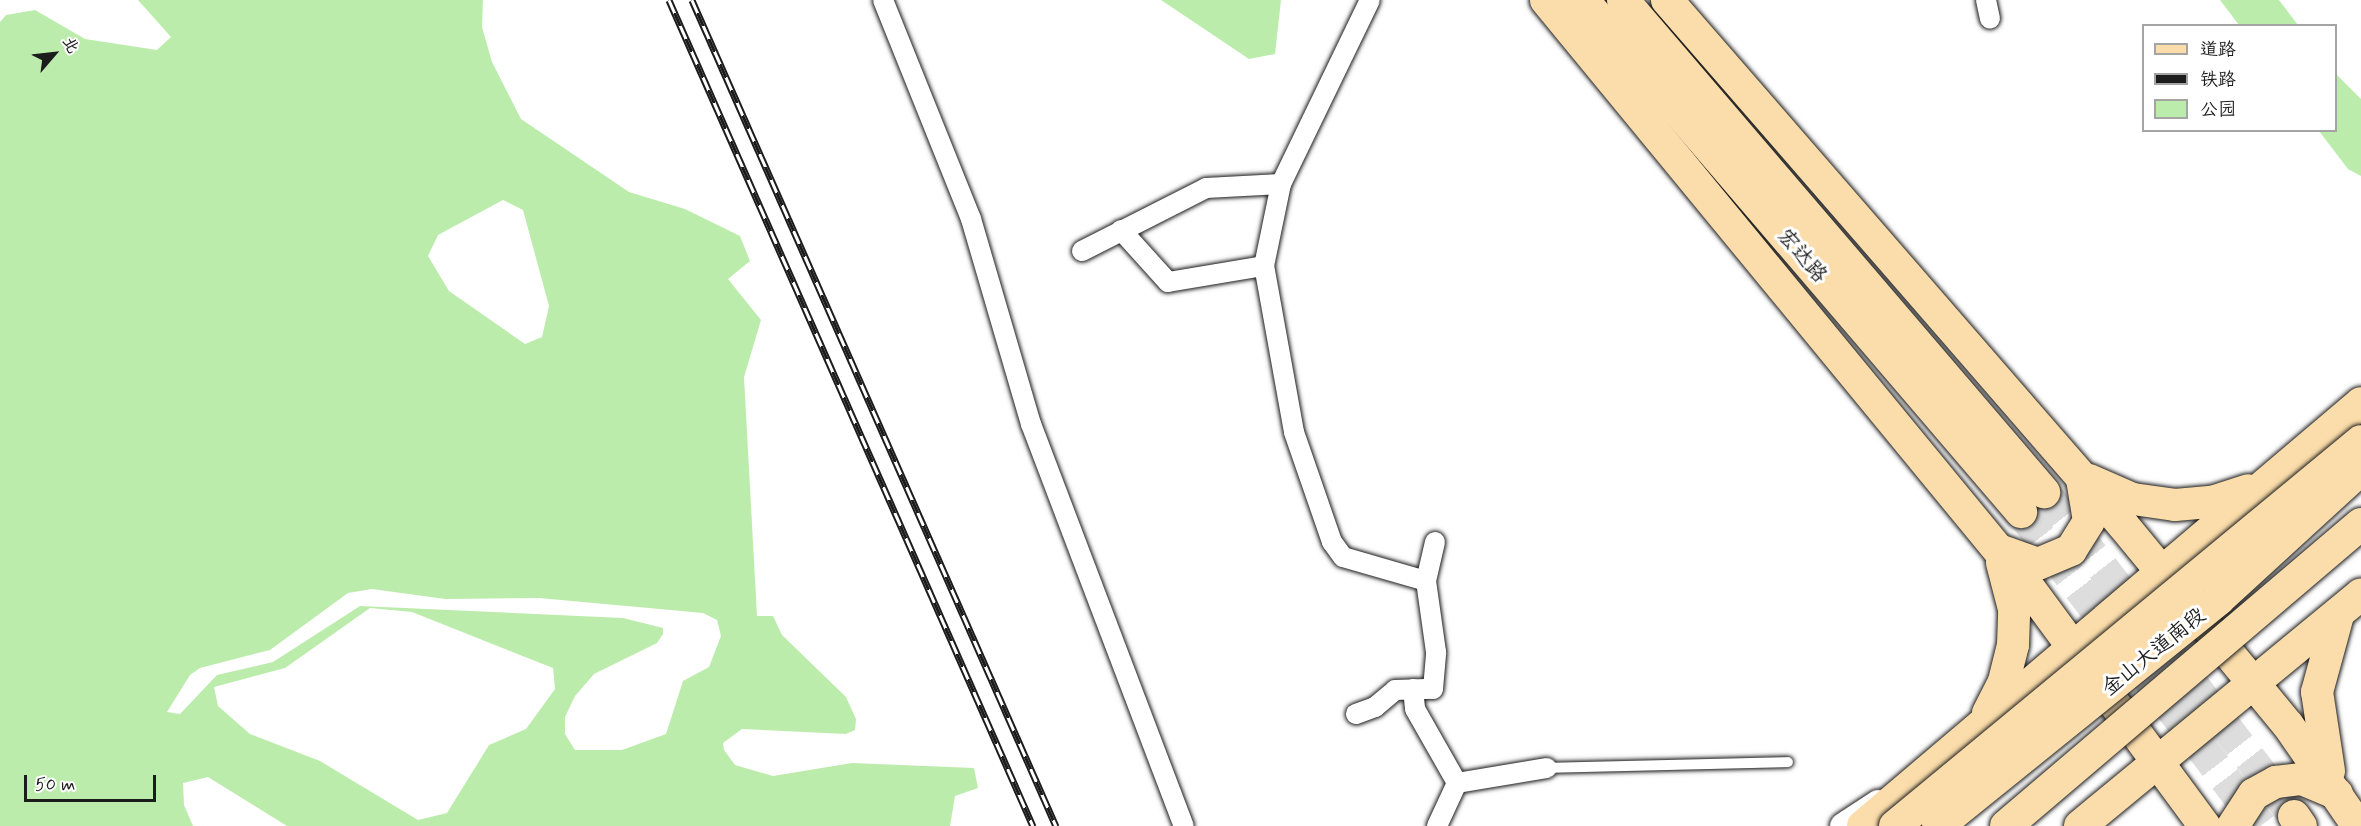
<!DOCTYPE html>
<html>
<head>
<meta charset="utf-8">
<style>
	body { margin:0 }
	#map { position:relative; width:2361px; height:826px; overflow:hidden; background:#fff; font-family:Mynerve,"LXGW WenKai TC",sans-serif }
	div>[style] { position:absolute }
	.green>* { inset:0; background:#bcecab }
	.primary-tunnel>* { height:32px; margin-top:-16px; transform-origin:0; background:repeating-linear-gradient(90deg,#ddd 0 32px,transparent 0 48px) }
	.roads { filter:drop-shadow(0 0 2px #1c1c1c) drop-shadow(0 0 2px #1c1c1c) }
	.service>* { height:10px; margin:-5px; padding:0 5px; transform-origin:5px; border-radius:5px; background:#fff }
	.minor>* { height:20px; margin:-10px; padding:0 10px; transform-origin:10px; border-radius:10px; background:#fff }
	.tertiary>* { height:26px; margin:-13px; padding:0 13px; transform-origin:13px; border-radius:13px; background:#fff }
	.primary>* { height:32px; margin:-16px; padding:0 16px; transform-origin:16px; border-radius:16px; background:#fbddab }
	.rail>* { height:7px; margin-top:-3.5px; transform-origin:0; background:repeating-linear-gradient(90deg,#fff 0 14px,#1c1c1c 0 28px); box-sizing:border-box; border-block:2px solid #1c1c1c }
	.bridges { filter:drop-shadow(0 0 2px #1c1c1c) drop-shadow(0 0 2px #1c1c1c) }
	.primary-bridge>* { height:32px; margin:-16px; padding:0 16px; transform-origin:16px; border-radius:16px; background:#fbddab }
	span { translate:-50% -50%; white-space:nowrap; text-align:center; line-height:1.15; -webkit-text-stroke:6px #fff; paint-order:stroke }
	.street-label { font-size:21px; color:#1c1c1c }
	.legend { position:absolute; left:2142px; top:24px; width:195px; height:108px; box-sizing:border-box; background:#fff; border:2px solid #a4a4a4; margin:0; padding:8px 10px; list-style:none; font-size:18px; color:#1c1c1c }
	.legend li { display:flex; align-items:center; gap:12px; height:30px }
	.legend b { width:30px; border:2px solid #a4a4a4 }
	.north { position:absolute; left:24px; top:24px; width:60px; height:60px; -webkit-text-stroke:4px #fff; paint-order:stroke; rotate:62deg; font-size:16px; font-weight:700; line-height:24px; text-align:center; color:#1c1c1c }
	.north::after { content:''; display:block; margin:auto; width:21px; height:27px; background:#1c1c1c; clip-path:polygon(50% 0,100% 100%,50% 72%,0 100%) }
	.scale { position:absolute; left:24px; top:775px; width:132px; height:27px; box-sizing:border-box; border:3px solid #1c1c1c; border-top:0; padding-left:8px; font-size:18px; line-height:21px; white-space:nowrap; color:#1c1c1c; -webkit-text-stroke:4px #fff; paint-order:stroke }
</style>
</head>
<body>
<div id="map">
	<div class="green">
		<div style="clip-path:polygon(evenodd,138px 0,483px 0,482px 27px,492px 62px,521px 119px,629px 192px,685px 209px,740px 236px,750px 261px,728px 279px,761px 320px,744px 377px,757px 616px,773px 616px,782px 635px,846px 697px,856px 719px,855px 730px,846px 734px,742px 729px,723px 743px,724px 750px,735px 765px,773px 776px,852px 763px,974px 768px,978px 788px,955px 796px,950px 826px,287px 826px,208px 777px,183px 783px,184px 805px,193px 826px,0 826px,0 22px,6px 15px,35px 10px,85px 39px,157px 50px,171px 37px,138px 0,503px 200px,523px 210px,549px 306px,542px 337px,525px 344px,449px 291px,428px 256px,438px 235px,503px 200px,138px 0,372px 589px,445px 599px,539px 598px,703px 613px,717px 620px,721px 636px,709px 667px,683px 681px,666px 734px,622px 750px,575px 750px,565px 734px,565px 717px,575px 696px,594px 674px,657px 643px,663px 634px,663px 628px,623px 618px,360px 606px,273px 662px,217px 675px,180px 714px,167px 712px,190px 675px,200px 668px,270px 650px,348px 593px,372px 589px,138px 0,370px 608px,412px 612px,553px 668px,555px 689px,526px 729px,489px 745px,447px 813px,418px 820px,320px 761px,250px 734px,218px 706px,214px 687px,285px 668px,370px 608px)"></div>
		<div style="clip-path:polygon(1161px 0,1281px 0,1275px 54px,1249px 59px)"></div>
		<div style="clip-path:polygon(2220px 0,2279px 0,2298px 25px,2239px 25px)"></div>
		<div style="clip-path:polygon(2336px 74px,2361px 99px,2361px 176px,2348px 169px,2319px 131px,2336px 130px)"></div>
	</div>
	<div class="primary-tunnel">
		<div style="left:2044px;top:492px;width:409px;rotate:52.3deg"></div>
		<div style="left:2021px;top:512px;width:395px;rotate:52.6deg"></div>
	</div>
	<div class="roads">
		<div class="service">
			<div style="left:1547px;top:768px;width:241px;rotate:-1.4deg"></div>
		</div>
		<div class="minor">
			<div style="left:883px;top:0;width:236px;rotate:68.1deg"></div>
			<div style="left:971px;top:219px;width:214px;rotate:73.7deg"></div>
			<div style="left:1031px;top:424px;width:430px;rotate:69.2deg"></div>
			<div style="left:1986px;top:0;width:19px;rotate:78deg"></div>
			<div style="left:1121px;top:230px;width:70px;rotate:47.9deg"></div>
			<div style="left:1168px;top:282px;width:97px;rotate:-9.5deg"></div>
			<div style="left:1082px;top:251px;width:139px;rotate:-26.9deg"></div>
			<div style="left:1206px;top:188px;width:75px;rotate:-3.1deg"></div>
			<div style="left:1426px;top:581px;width:40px;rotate:-77deg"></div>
			<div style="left:1413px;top:689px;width:20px;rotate:84deg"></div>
			<div style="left:1415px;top:709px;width:85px;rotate:60.4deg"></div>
			<div style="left:1356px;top:714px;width:20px;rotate:-20deg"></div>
			<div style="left:1375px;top:707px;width:26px;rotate:-40deg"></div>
			<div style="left:1395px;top:690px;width:38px;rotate:-2deg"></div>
			<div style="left:1433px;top:689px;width:37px;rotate:-85deg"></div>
			<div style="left:1436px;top:652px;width:72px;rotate:-98deg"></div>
			<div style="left:1426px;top:581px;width:86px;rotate:-163.9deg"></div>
			<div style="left:1343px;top:557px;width:19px;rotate:-126deg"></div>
			<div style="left:1332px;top:542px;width:116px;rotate:-109.1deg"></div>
			<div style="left:1294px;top:432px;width:169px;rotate:-100.2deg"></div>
			<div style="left:1264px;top:266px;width:84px;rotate:-78.3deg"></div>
			<div style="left:1281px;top:184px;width:204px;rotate:-64.2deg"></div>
			<div style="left:1437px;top:826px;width:47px;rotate:-65.1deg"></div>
			<div style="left:1457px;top:783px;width:91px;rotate:-9.5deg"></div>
		</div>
		<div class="tertiary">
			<div style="left:1843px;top:826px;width:42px;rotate:-33.3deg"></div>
		</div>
		<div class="primary">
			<div style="left:1546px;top:0;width:757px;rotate:50.57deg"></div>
			<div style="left:2027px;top:585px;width:300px;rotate:53.6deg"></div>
			<div style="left:1583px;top:0;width:674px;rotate:49.45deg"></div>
			<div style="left:1623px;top:0;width:648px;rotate:49.45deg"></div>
			<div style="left:1667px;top:0;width:695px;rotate:49.02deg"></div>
			<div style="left:2123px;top:525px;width:259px;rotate:50.5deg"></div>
			<div style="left:2288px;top:725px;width:123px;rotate:55.3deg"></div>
			<div style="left:2089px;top:480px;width:48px;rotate:23.4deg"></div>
			<div style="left:2133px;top:499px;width:42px;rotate:8.1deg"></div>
			<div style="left:2175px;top:505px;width:37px;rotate:-5deg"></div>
			<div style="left:2212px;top:502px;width:38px;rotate:-18deg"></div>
			<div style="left:1999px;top:550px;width:41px;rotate:19.7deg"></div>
			<div style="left:2038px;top:564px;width:36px;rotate:-23deg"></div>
			<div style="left:2071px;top:550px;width:34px;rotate:-58deg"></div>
			<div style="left:2089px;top:521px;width:43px;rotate:-99.5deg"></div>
			<div style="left:1988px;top:713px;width:36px;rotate:-63deg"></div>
			<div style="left:2004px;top:681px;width:37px;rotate:-76deg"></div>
			<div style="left:2013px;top:645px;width:36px;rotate:-88deg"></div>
			<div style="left:2014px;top:609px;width:48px;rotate:-104.6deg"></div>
			<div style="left:2329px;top:771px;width:80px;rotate:-98.6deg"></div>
			<div style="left:2317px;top:692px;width:80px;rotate:-74.7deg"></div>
			<div style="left:2294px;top:816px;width:12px;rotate:55deg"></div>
			<div style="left:1863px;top:826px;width:653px;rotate:-40.34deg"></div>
			<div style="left:2080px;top:826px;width:364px;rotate:-39.5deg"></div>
			<div style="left:2233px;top:826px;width:38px;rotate:-57deg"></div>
			<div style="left:2254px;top:794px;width:25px;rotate:-29deg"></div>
			<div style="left:2276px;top:782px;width:26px;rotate:-7deg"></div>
			<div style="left:2302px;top:779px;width:38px;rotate:23deg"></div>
		</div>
	</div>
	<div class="rail">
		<div style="left:669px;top:0;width:903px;rotate:66.22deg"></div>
		<div style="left:692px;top:0;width:903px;rotate:66.22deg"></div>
	</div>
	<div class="bridges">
		<div class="primary-bridge">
			<div style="left:1895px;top:826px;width:604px;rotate:-39.56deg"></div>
			<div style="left:1938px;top:826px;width:361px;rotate:-38.9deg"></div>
			<div style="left:2219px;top:599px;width:193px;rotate:-42.5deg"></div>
			<div style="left:2006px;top:826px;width:466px;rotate:-40.4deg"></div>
		</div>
	</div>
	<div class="street-label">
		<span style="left:1802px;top:256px;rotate:49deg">宏达路</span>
		<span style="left:2154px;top:652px;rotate:-39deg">金山大道南段</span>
	</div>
	<ul class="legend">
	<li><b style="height:8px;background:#fbddab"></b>道路</li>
	<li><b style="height:8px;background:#1c1c1c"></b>铁路</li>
	<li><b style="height:16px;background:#bcecab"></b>公园</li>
	</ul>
	<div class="north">北</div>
	<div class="scale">50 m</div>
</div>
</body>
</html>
